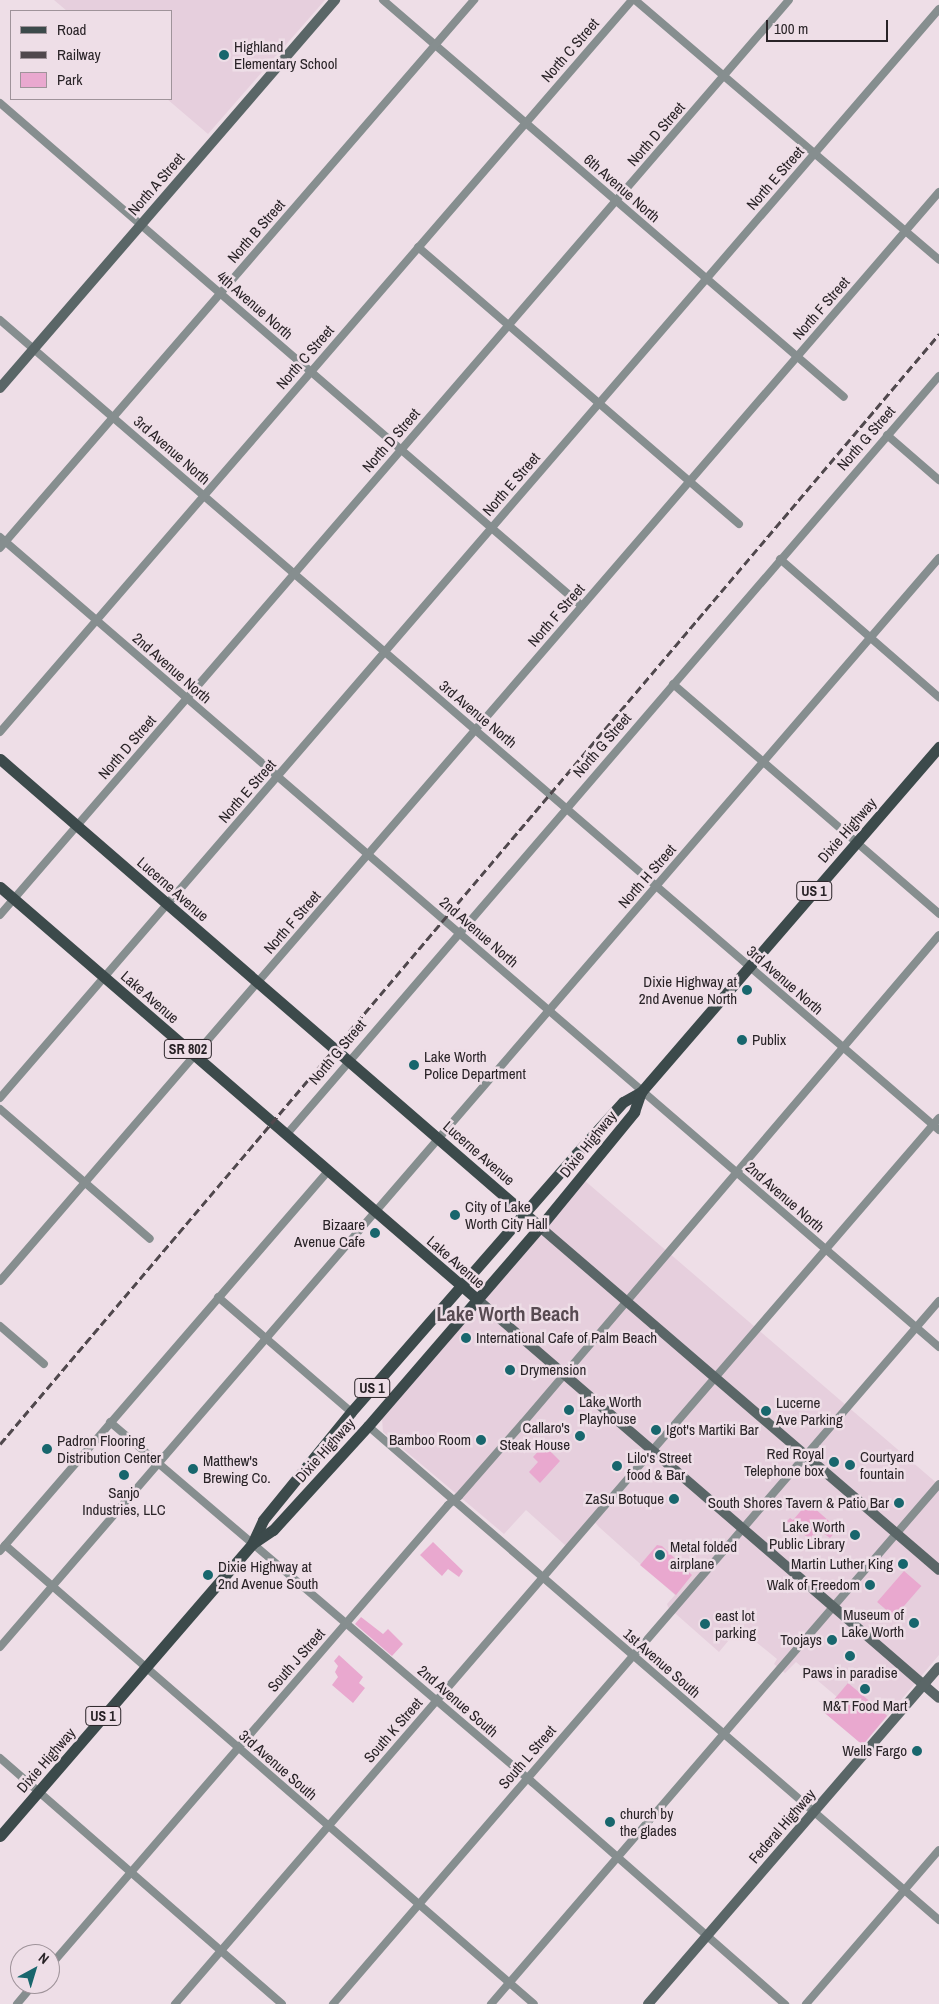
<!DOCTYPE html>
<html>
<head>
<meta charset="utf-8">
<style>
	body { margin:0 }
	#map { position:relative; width:939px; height:2004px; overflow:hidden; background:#eedee7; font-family:"Archivo Narrow",sans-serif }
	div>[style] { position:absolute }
	.built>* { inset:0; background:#e6cfdd }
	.green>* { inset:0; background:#e9a8cf; transform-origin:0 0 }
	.street>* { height:8px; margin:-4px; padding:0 4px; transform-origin:4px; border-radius:4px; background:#868e8f }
	.secondary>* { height:10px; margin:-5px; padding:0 5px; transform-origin:5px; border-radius:5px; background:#5a6667 }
	.primary>* { height:11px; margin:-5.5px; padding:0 5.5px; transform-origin:5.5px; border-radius:5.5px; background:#3c4a4b }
	.rail>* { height:2.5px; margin-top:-1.25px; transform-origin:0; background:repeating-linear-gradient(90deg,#50484d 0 8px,transparent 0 12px) }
	.dots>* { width:14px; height:14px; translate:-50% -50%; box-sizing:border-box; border:2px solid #eedee7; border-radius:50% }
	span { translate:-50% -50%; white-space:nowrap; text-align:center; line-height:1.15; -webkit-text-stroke:5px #eedee7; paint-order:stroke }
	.shield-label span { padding:1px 4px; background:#eedee7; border:1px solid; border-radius:4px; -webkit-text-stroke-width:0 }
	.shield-label { font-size:14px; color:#292327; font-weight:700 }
	.poi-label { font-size:15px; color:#292327 }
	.left { translate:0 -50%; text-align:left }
	.right { translate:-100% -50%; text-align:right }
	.street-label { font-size:15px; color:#292327 }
	.district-label { font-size:20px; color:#584b52; font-weight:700 }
	.legend { position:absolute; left:10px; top:10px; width:162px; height:90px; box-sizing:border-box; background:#eedee7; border:1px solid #9f939a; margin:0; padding:6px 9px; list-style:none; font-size:15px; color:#292327 }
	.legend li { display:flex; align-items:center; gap:10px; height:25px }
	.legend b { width:25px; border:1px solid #9f939a }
	.north { position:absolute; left:10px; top:1944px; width:50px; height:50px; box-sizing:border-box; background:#eedee7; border:1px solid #9f939a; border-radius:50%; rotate:39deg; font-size:14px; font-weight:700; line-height:20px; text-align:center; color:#292327 }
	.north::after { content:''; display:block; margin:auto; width:18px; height:22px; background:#18666d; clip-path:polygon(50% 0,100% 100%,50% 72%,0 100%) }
	.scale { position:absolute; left:766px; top:20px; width:122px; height:22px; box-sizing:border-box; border:2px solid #292327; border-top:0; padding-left:6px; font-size:15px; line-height:18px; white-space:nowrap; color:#292327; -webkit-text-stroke:4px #eedee7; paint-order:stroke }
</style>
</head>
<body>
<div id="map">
	<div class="built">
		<div style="clip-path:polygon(54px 0,325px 0,208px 134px,167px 99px,171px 99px,171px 11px,67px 11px)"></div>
		<div style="clip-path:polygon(584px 1180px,939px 1485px,939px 1655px,863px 1745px,825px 1713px,837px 1697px,796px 1662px,785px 1673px,774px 1664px,777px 1659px,739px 1628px,719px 1652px,668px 1607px,667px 1604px,675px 1595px,599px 1527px,592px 1519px,566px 1546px,526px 1510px,504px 1534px,383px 1432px,382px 1419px)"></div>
	</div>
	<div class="green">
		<div style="clip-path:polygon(544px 1445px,560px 1461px,540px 1483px,529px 1472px,538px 1462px,533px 1457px)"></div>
		<div style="clip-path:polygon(804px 1499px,838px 1529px,830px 1538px,819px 1530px,811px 1540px,787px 1521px,790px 1518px,793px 1520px,805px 1506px,802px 1502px)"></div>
		<div style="clip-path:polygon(433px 1542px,463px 1571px,459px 1577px,448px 1569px,442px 1576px,420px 1555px)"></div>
		<div style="clip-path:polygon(657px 1545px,662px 1546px,692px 1575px,676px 1595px,640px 1565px)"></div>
		<div style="left:904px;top:1571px;width:23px;height:41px;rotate:41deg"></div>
		<div style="clip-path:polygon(361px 1617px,383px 1634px,388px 1629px,403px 1644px,392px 1656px,355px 1624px)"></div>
		<div style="clip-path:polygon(339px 1655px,363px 1677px,359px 1683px,365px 1688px,353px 1703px,332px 1685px,338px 1677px,335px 1672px,338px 1666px,334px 1661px)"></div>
		<div style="left:848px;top:1683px;width:51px;height:38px;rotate:40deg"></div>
	</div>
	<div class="street">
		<div style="left:383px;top:0;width:608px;rotate:40.73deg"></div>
		<div style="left:635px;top:0;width:400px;rotate:40.5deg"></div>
		<div style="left:0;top:103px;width:769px;rotate:40.84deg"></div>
		<div style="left:418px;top:247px;width:424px;rotate:40.8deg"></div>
		<div style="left:0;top:320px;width:1240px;rotate:40.78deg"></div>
		<div style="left:887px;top:435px;width:69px;rotate:40.9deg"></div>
		<div style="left:0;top:537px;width:1240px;rotate:40.78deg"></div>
		<div style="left:0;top:548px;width:725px;rotate:-49.14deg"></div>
		<div style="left:780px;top:559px;width:211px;rotate:41deg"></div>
		<div style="left:673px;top:684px;width:352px;rotate:40.8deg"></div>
		<div style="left:0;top:732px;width:967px;rotate:-49.19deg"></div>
		<div style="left:0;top:915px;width:1208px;rotate:-49.23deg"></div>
		<div style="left:0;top:1098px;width:1438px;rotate:-49.23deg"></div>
		<div style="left:0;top:1109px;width:198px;rotate:40.9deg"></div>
		<div style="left:287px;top:1134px;width:1000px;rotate:-49.3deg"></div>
		<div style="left:0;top:1281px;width:1438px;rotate:-49.23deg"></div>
		<div style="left:218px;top:1297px;width:176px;rotate:40.8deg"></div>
		<div style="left:0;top:1326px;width:58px;rotate:40.8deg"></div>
		<div style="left:110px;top:1422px;width:555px;rotate:40.47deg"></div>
		<div style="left:532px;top:1782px;width:337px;rotate:41.3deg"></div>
		<div style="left:368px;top:1426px;width:755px;rotate:40.86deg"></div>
		<div style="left:5px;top:1545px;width:700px;rotate:40.95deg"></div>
		<div style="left:0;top:1551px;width:503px;rotate:-49.19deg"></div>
		<div style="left:0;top:1647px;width:1438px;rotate:-49.23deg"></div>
		<div style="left:0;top:1758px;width:374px;rotate:41.1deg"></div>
		<div style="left:50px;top:1966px;width:609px;rotate:-49.19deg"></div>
		<div style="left:448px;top:1505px;width:14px;rotate:-39deg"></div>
		<div style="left:459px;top:1496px;width:97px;rotate:-48.8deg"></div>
		<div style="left:523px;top:1423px;width:641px;rotate:-49.55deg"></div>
		<div style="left:17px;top:2004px;width:26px;rotate:-50deg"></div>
		<div style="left:175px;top:2004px;width:1170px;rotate:-49.23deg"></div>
		<div style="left:333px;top:2004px;width:928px;rotate:-49.24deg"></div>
		<div style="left:491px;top:2004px;width:686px;rotate:-49.25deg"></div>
		<div style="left:806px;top:2004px;width:203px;rotate:-49.2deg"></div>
	</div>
	<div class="secondary">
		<div style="left:0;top:388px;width:513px;rotate:-49.19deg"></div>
		<div style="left:540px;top:1227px;width:526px;rotate:40.68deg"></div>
		<div style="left:477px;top:1299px;width:610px;rotate:40.82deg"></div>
		<div style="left:648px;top:2004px;width:445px;rotate:-49.2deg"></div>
	</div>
	<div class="primary">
		<div style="left:0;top:759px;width:715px;rotate:40.91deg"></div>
		<div style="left:0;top:887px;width:630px;rotate:40.82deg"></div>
		<div style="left:252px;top:1544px;width:26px;rotate:-65deg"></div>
		<div style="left:263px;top:1520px;width:139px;rotate:-50.8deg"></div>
		<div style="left:351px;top:1412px;width:342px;rotate:-48.9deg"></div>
		<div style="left:576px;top:1154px;width:70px;rotate:-47.9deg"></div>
		<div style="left:623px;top:1102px;width:21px;rotate:-29deg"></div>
		<div style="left:641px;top:1092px;width:456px;rotate:-49.2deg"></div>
		<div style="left:0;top:1836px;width:386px;rotate:-49.2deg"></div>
		<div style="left:252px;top:1544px;width:25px;rotate:-34deg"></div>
		<div style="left:273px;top:1530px;width:141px;rotate:-47.6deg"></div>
		<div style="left:368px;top:1426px;width:263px;rotate:-49.2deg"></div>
		<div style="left:540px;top:1227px;width:149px;rotate:-50.7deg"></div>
		<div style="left:634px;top:1112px;width:21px;rotate:-71deg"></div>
	</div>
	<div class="rail">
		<div style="left:0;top:1444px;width:1454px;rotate:-49.77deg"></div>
	</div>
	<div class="dots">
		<div style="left:224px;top:55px;background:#18666d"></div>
		<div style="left:747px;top:990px;background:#18666d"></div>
		<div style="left:742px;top:1040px;background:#18666d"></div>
		<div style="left:414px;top:1065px;background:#18666d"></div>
		<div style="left:455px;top:1215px;background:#18666d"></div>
		<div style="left:375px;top:1233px;background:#18666d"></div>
		<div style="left:466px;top:1338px;background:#18666d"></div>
		<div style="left:510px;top:1370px;background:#18666d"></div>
		<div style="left:569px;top:1410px;background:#18666d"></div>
		<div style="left:766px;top:1411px;background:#18666d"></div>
		<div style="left:656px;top:1430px;background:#18666d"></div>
		<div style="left:580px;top:1436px;background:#18666d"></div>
		<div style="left:481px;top:1440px;background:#18666d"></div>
		<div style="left:47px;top:1449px;background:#18666d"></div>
		<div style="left:834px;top:1462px;background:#18666d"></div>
		<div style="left:850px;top:1465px;background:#18666d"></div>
		<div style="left:617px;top:1466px;background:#18666d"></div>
		<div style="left:193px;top:1469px;background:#18666d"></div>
		<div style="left:124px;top:1475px;background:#18666d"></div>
		<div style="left:674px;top:1499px;background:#18666d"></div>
		<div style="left:899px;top:1503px;background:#18666d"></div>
		<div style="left:855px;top:1535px;background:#18666d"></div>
		<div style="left:660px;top:1555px;background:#18666d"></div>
		<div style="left:903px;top:1564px;background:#18666d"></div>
		<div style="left:208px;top:1575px;background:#18666d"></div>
		<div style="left:870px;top:1585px;background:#18666d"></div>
		<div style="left:914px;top:1623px;background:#18666d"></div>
		<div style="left:705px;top:1624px;background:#18666d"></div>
		<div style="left:832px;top:1640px;background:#18666d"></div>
		<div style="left:850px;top:1656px;background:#18666d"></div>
		<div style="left:865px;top:1689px;background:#18666d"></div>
		<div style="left:917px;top:1751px;background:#18666d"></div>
		<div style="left:610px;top:1822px;background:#18666d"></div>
	</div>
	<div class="shield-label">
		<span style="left:814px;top:891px">US 1</span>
		<span style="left:188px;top:1049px">SR 802</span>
		<span style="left:372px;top:1388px">US 1</span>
		<span style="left:103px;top:1716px">US 1</span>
	</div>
	<div class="poi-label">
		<span class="left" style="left:234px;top:55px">Highland<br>Elementary School</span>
		<span class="right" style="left:737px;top:990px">Dixie Highway at<br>2nd Avenue North</span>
		<span class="left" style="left:752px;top:1040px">Publix</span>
		<span class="left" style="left:424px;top:1065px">Lake Worth<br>Police Department</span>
		<span class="left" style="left:465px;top:1215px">City of Lake<br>Worth City Hall</span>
		<span class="right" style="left:365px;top:1233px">Bizaare<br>Avenue Cafe</span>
		<span class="left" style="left:476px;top:1338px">International Cafe of Palm Beach</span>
		<span class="left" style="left:520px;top:1370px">Drymension</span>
		<span class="left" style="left:579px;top:1410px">Lake Worth<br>Playhouse</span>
		<span class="left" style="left:776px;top:1411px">Lucerne<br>Ave Parking</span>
		<span class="right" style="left:570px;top:1436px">Callaro's<br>Steak House</span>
		<span class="left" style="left:666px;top:1430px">Igot's Martiki Bar</span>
		<span class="left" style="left:57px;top:1449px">Padron Flooring<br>Distribution Center</span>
		<span class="right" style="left:471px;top:1440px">Bamboo Room</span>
		<span class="right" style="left:824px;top:1462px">Red Royal<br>Telephone box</span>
		<span class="left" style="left:860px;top:1465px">Courtyard<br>fountain</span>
		<span class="left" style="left:627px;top:1466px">Lilo's Street<br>food &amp; Bar</span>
		<span class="left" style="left:203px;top:1469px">Matthew's<br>Brewing Co.</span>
		<span style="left:124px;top:1501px">Sanjo<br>Industries, LLC</span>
		<span class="right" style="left:664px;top:1499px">ZaSu Botuque</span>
		<span class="right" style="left:889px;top:1503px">South Shores Tavern &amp; Patio Bar</span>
		<span class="right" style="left:845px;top:1535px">Lake Worth<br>Public Library</span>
		<span class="left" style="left:670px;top:1555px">Metal folded<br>airplane</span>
		<span class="right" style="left:893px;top:1564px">Martin Luther King</span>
		<span class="left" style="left:218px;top:1575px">Dixie Highway at<br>2nd Avenue South</span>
		<span class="right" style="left:860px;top:1585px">Walk of Freedom</span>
		<span class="right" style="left:904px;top:1623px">Museum of<br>Lake Worth</span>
		<span class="left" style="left:715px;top:1624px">east lot<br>parking</span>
		<span class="right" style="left:822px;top:1640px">Toojays</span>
		<span style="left:850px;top:1673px">Paws in paradise</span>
		<span style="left:865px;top:1706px">M&amp;T Food Mart</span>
		<span class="right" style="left:907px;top:1751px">Wells Fargo</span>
		<span class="left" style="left:620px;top:1822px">church by<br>the glades</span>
	</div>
	<div class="street-label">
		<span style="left:570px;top:50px;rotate:-49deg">North C Street</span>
		<span style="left:656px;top:134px;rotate:-49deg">North D Street</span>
		<span style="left:775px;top:178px;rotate:-49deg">North E Street</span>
		<span style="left:156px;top:184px;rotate:-49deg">North A Street</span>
		<span style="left:622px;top:188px;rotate:41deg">6th Avenue North</span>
		<span style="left:256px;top:231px;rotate:-49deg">North B Street</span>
		<span style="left:255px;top:305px;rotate:41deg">4th Avenue North</span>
		<span style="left:821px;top:308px;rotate:-49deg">North F Street</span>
		<span style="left:305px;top:357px;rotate:-49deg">North C Street</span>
		<span style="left:866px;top:438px;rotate:-49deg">North G Street</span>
		<span style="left:391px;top:440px;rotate:-49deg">North D Street</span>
		<span style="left:172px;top:450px;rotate:41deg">3rd Avenue North</span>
		<span style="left:511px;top:484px;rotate:-49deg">North E Street</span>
		<span style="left:556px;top:615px;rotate:-49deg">North F Street</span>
		<span style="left:172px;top:668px;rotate:41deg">2nd Avenue North</span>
		<span style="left:478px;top:714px;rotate:40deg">3rd Avenue North</span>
		<span style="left:602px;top:745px;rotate:-49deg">North G Street</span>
		<span style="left:127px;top:747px;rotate:-49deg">North D Street</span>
		<span style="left:247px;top:791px;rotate:-49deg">North E Street</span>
		<span style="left:847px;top:830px;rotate:-49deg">Dixie Highway</span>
		<span style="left:647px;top:876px;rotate:-49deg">North H Street</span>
		<span style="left:173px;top:889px;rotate:41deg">Lucerne Avenue</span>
		<span style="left:292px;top:922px;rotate:-49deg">North F Street</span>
		<span style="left:479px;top:932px;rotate:41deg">2nd Avenue North</span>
		<span style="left:785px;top:980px;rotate:41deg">3rd Avenue North</span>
		<span style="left:150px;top:997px;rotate:41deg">Lake Avenue</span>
		<span style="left:337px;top:1052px;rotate:-50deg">North G Street</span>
		<span style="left:588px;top:1144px;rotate:-51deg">Dixie Highway</span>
		<span style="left:479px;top:1153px;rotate:41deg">Lucerne Avenue</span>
		<span style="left:785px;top:1197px;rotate:41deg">2nd Avenue North</span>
		<span style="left:456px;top:1262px;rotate:41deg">Lake Avenue</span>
		<span style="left:325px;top:1450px;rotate:-48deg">Dixie Highway</span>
		<span style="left:296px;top:1660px;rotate:-49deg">South J Street</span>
		<span style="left:662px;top:1663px;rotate:41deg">1st Avenue South</span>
		<span style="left:458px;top:1701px;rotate:41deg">2nd Avenue South</span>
		<span style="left:393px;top:1730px;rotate:-49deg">South K Street</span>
		<span style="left:527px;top:1757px;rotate:-49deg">South L Street</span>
		<span style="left:46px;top:1760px;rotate:-49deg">Dixie Highway</span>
		<span style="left:278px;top:1765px;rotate:41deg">3rd Avenue South</span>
		<span style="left:782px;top:1826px;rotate:-49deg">Federal Highway</span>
	</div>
	<div class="district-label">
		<span style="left:508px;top:1313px">Lake Worth Beach</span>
	</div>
	<ul class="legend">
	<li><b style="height:6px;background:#3c4a4b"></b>Road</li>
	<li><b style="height:6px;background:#50484d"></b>Railway</li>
	<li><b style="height:14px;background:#e9a8cf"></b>Park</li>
	</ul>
	<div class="north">N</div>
	<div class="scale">100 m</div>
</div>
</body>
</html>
